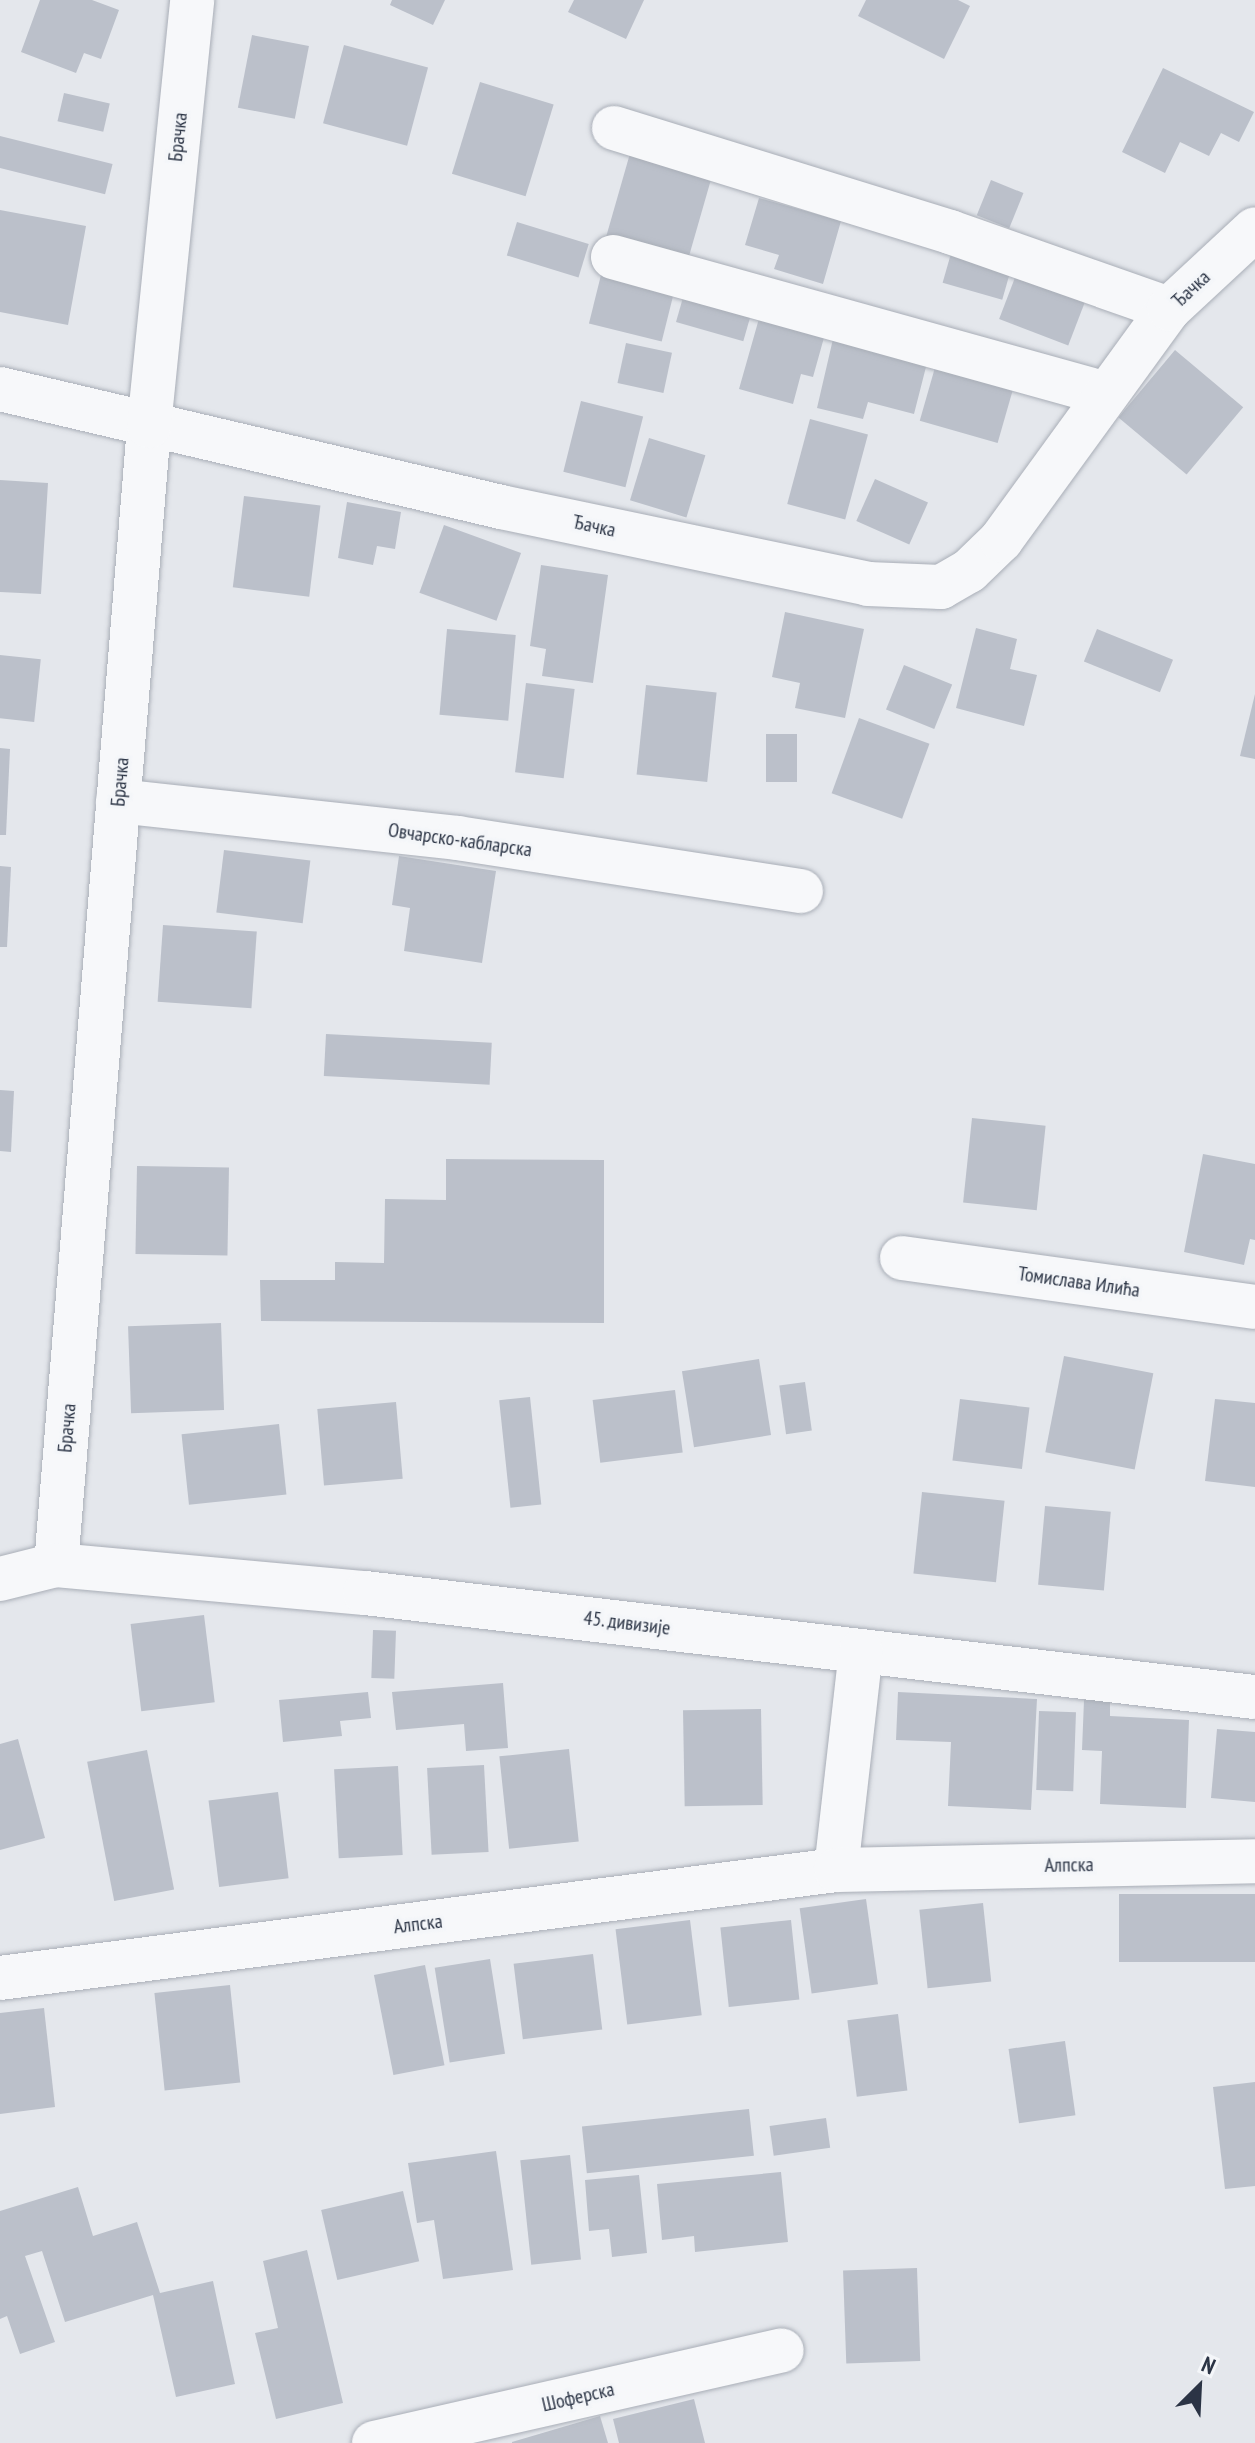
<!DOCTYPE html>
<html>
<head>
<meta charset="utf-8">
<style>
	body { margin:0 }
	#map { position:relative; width:1255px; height:2443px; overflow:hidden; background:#e4e7ec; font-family:"PT Sans Narrow",sans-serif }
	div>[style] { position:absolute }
	.building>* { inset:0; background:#bbc0ca; transform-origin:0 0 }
	.roads { filter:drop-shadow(0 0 2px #a9aeb7) drop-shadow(0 0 2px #a9aeb7) }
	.street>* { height:44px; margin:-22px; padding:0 22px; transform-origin:22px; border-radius:22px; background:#f7f8fa }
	span { translate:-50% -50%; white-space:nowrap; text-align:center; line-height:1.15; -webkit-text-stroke:7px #f4f6f9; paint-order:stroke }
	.street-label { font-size:20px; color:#2b3445 }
	.north { position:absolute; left:1159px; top:2347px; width:80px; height:80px; -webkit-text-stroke:6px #f4f6f9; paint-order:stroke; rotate:24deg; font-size:22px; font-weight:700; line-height:32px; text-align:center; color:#2b3445 }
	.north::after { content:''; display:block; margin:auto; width:28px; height:36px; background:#2b3445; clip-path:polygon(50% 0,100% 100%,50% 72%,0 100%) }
</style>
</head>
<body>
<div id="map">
	<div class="building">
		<div style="clip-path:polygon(40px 0,92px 0,119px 10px,101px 59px,84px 53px,76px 73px,21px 52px)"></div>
		<div style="clip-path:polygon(392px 0,445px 0,433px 25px,390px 5px)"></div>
		<div style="clip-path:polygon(574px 0,644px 0,626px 39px,568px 12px)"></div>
		<div style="clip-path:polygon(866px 0,958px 0,970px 6px,944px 59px,858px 16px)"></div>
		<div style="left:252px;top:35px;width:58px;height:74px;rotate:11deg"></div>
		<div style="left:344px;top:45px;width:87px;height:81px;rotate:15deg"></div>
		<div style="clip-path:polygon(1163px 68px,1254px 112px,1239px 142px,1221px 133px,1209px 156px,1180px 142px,1165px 173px,1122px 152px)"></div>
		<div style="left:480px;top:82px;width:77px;height:96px;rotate:17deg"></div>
		<div style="left:64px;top:93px;width:47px;height:29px;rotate:13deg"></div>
		<div style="left:0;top:136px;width:116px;height:31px;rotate:14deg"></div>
		<div style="left:631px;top:150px;width:85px;height:90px;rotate:16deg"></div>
		<div style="left:991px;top:180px;width:35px;height:38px;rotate:22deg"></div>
		<div style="clip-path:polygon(759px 198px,841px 221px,823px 284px,774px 269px,779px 255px,745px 245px)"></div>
		<div style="clip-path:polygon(0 210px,86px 226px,68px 325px,0 312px)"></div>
		<div style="left:517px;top:222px;width:75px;height:35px;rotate:17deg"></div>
		<div style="left:952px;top:250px;width:62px;height:34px;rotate:16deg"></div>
		<div style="left:1021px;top:262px;width:74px;height:61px;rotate:21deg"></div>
		<div style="left:602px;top:271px;width:75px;height:54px;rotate:14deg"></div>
		<div style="left:684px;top:294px;width:70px;height:29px;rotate:16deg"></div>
		<div style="clip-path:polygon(760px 315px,825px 334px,813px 377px,801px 374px,793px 404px,739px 389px)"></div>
		<div style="clip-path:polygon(833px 339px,927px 363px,914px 414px,868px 402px,863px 419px,817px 408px)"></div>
		<div style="left:626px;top:343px;width:47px;height:41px;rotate:12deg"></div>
		<div style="left:1175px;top:350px;width:89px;height:88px;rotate:40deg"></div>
		<div style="left:936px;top:364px;width:81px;height:59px;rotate:16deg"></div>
		<div style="left:581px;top:401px;width:64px;height:73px;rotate:14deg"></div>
		<div style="left:810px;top:419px;width:60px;height:88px;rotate:15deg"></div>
		<div style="left:649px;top:438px;width:59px;height:65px;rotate:17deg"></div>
		<div style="left:875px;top:479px;width:58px;height:46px;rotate:24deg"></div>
		<div style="clip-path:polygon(0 480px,48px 483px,41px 594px,0 592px)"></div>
		<div style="left:244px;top:496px;width:77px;height:92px;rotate:7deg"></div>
		<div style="clip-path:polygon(347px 502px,401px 512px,395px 549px,377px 546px,373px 565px,338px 558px)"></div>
		<div style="left:444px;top:525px;width:82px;height:72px;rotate:20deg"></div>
		<div style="clip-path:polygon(541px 565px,608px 575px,593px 683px,542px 676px,546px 649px,530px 646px)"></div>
		<div style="clip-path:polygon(785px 612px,864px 629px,845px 718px,795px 708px,800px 683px,772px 677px)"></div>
		<div style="clip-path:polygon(976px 628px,1017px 639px,1010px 669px,1037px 675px,1024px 726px,956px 708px)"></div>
		<div style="left:447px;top:629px;width:69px;height:86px;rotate:5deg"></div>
		<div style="left:1097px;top:629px;width:82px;height:35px;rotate:22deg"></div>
		<div style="left:0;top:655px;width:41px;height:63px;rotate:6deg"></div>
		<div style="left:904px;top:665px;width:52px;height:48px;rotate:22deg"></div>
		<div style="left:526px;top:683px;width:49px;height:90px;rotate:7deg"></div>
		<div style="left:646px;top:685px;width:71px;height:90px;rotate:6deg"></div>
		<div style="clip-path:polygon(1255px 694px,1255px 759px,1240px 756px)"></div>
		<div style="left:859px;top:718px;width:75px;height:80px;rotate:20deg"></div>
		<div style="left:766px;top:734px;width:31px;height:48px"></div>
		<div style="clip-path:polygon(0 748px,10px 749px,6px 835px,0 835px)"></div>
		<div style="left:224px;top:850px;width:87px;height:63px;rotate:7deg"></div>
		<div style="clip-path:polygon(399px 856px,496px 871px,482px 963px,404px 951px,410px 908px,392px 905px)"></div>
		<div style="clip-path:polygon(0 866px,11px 867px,7px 947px,0 947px)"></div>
		<div style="left:163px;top:925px;width:94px;height:77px;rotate:4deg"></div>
		<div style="left:326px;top:1034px;width:166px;height:42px;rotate:3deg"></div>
		<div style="clip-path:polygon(0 1090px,14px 1091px,11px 1152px,0 1151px)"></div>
		<div style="left:972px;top:1118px;width:74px;height:85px;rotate:6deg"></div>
		<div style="clip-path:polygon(1203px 1154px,1255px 1164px,1255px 1240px,1250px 1239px,1244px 1265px,1184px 1252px)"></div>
		<div style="clip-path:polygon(446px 1159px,604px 1160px,604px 1323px,261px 1321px,260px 1280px,335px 1280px,335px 1262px,384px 1263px,385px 1199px,446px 1200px)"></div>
		<div style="left:137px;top:1166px;width:92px;height:88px;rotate:1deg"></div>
		<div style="left:221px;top:1323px;width:87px;height:93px;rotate:88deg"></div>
		<div style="left:1064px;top:1356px;width:91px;height:98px;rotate:11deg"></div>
		<div style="left:759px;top:1359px;width:77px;height:78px;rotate:81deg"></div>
		<div style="left:805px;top:1382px;width:49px;height:26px;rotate:82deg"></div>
		<div style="left:675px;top:1390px;width:63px;height:83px;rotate:83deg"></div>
		<div style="left:530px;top:1397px;width:108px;height:31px;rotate:84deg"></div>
		<div style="left:960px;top:1399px;width:70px;height:62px;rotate:7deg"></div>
		<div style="clip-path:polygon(1215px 1399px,1255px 1403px,1255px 1487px,1205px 1481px)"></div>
		<div style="left:396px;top:1402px;width:77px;height:79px;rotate:85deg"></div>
		<div style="left:279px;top:1424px;width:71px;height:98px;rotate:84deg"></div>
		<div style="left:922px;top:1492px;width:83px;height:82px;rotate:6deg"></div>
		<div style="left:1045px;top:1506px;width:66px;height:79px;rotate:5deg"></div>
		<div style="left:204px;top:1615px;width:88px;height:74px;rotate:83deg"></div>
		<div style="left:373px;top:1630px;width:23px;height:48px;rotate:2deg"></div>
		<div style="clip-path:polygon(503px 1683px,508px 1748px,466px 1751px,464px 1724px,396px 1730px,392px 1692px)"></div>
		<div style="clip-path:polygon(368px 1692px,371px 1718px,340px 1721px,342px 1736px,283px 1742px,279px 1700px)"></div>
		<div style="clip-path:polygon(898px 1692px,1037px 1699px,1031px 1810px,948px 1806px,951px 1742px,896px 1740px)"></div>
		<div style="clip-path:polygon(1084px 1700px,1110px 1700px,1110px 1716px,1189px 1720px,1186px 1808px,1100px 1804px,1102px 1751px,1082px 1750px)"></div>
		<div style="left:761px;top:1709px;width:96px;height:78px;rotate:89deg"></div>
		<div style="left:1039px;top:1711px;width:37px;height:79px;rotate:2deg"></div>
		<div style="clip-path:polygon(1217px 1729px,1255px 1732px,1255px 1802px,1211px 1798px)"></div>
		<div style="clip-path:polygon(18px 1739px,45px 1838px,0 1850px,0 1744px)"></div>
		<div style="left:569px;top:1749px;width:93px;height:70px;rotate:84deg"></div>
		<div style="left:147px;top:1750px;width:142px;height:61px;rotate:79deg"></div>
		<div style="left:484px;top:1765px;width:87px;height:57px;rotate:87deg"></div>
		<div style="left:398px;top:1766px;width:89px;height:64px;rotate:87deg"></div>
		<div style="left:278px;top:1792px;width:87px;height:70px;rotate:83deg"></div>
		<div style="left:1255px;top:1894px;width:68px;height:136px;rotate:90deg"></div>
		<div style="left:866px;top:1899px;width:86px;height:67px;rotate:82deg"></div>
		<div style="left:983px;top:1903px;width:79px;height:64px;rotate:84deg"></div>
		<div style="left:690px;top:1920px;width:96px;height:75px;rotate:83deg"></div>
		<div style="left:791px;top:1920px;width:80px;height:71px;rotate:84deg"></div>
		<div style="left:593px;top:1954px;width:76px;height:80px;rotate:83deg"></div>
		<div style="left:490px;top:1959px;width:96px;height:56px;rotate:81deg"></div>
		<div style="left:425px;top:1965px;width:102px;height:52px;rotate:79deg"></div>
		<div style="left:230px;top:1985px;width:98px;height:76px;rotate:84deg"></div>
		<div style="clip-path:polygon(44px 2008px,55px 2107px,0 2114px,0 2013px)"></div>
		<div style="left:898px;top:2014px;width:77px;height:51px;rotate:83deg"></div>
		<div style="left:1065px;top:2041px;width:75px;height:57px;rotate:82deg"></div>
		<div style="clip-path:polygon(1255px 2082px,1255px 2186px,1225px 2189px,1213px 2087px)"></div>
		<div style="left:749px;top:2109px;width:47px;height:168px;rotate:84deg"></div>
		<div style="left:826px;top:2118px;width:30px;height:57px;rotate:82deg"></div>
		<div style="clip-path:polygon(496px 2151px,513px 2270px,443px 2279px,434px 2220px,417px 2223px,408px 2163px)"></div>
		<div style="left:570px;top:2155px;width:105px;height:50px;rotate:84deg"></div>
		<div style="clip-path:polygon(781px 2172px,788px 2242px,695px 2252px,694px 2236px,662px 2240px,657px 2184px)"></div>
		<div style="clip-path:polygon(639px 2175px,647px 2253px,612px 2257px,609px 2229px,589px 2231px,585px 2180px)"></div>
		<div style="clip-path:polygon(78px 2187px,93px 2236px,137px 2222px,160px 2293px,213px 2281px,235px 2384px,176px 2397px,153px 2295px,65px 2322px,42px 2251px,25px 2256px,55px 2342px,20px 2354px,7px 2316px,0 2319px,0 2211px)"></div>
		<div style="left:403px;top:2191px;width:72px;height:84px;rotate:77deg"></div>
		<div style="clip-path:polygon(307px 2250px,343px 2403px,276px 2419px,255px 2333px,278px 2328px,263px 2261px)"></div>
		<div style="left:917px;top:2268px;width:93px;height:74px;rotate:88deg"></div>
		<div style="clip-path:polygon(694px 2399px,705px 2443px,619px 2443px,613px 2419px)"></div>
		<div style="clip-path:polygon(600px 2416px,608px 2443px,512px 2443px,512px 2442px)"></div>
	</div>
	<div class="roads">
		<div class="street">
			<div style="left:614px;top:128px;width:352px;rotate:17.2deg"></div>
			<div style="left:950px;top:232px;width:232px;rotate:19.4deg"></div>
			<div style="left:613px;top:257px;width:509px;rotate:15.51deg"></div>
			<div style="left:0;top:389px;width:515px;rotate:13.25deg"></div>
			<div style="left:501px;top:507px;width:375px;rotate:11.8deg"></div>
			<div style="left:868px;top:584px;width:73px;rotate:2.4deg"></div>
			<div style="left:941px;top:587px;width:32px;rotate:-30deg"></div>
			<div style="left:969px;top:571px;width:45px;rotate:-44.1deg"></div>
			<div style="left:1001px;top:540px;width:286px;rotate:-54deg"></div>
			<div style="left:1169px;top:309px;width:117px;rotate:-42.9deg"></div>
			<div style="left:118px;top:801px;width:342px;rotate:6.2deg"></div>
			<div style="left:458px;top:838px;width:347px;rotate:8.8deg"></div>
			<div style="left:902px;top:1258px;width:356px;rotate:7.9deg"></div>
			<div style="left:56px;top:1565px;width:1143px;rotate:-85.33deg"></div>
			<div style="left:149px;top:426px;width:428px;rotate:-84.2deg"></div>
			<div style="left:0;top:1579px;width:58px;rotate:-14deg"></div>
			<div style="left:56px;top:1565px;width:310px;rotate:5.2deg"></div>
			<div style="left:365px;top:1593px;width:896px;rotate:6.67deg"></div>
			<div style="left:836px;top:1870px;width:220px;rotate:-83.5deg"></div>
			<div style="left:0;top:1978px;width:843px;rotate:-7.36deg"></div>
			<div style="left:836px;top:1870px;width:419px;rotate:-1.2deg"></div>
			<div style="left:374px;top:2443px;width:418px;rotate:-12.8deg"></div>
		</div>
	</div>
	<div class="street-label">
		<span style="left:178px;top:137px;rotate:-84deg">Брачка</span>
		<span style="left:1191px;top:289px;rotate:-43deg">Ђачка</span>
		<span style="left:594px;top:526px;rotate:12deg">Ђачка</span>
		<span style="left:120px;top:782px;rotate:-85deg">Брачка</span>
		<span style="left:460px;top:840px;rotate:8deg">Овчарско-кабларска</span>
		<span style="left:1079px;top:1282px;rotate:8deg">Томислава Илића</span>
		<span style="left:67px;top:1428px;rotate:-85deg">Брачка</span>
		<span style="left:627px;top:1623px;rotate:7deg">45. дивизије</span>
		<span style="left:1069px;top:1865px;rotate:-1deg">Алпска</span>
		<span style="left:418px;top:1924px;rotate:-7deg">Алпска</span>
		<span style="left:578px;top:2397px;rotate:-13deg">Шоферска</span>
	</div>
	<div class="north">N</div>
</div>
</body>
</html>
